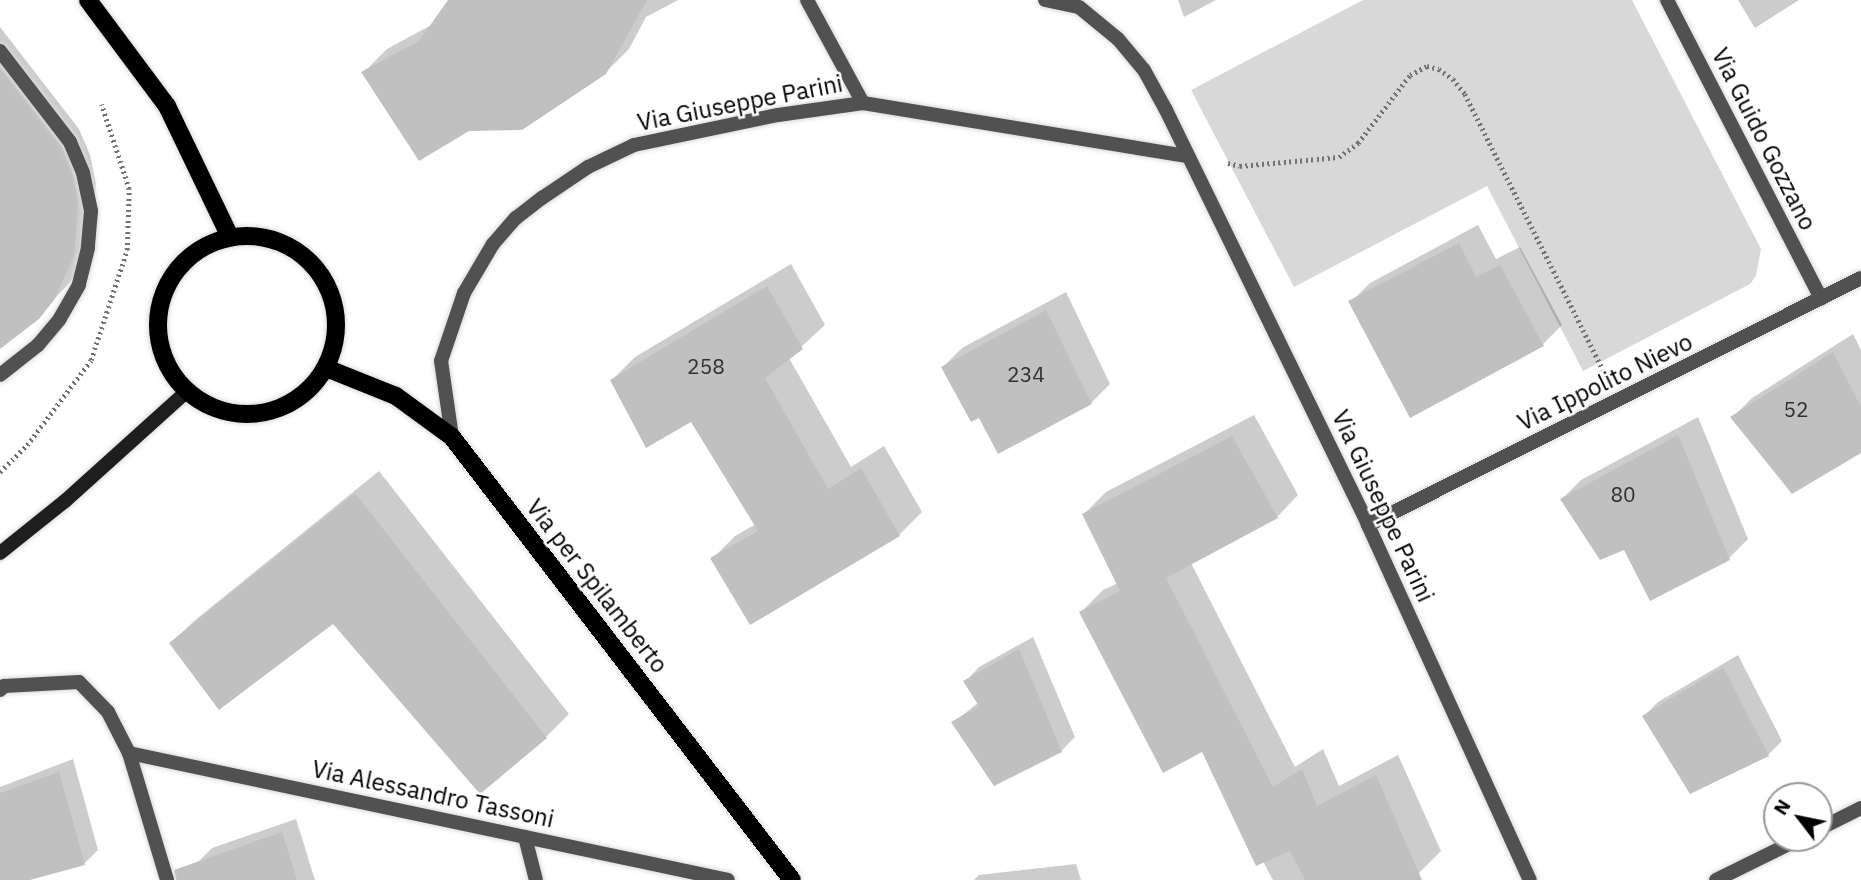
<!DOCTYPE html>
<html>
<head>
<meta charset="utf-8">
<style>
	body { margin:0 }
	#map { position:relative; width:1861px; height:880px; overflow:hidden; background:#fff; font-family:"IBM Plex Sans",sans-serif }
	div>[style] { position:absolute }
	.green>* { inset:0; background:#d8d8d8 }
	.shadow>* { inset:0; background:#0003 }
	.building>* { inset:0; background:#c0c0c0 }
	.path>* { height:4.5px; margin-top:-2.25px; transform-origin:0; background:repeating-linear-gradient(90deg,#737373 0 2px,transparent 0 5.5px) }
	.roads { filter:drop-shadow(0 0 2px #dbdbdb) drop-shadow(0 0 2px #dbdbdb) }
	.lane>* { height:14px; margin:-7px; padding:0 7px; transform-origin:7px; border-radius:7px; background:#515151 }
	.street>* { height:14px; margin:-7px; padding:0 7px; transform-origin:7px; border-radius:7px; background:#515151 }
	.secondary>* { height:14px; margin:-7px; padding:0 7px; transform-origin:7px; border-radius:7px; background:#1e1e1e }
	.primary>* { height:18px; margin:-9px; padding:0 9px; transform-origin:9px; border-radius:9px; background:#000 }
	.primary>.ring { margin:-9px; padding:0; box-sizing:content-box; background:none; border:18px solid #000; border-radius:50% }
	span { translate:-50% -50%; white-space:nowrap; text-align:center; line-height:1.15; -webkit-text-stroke:5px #fff; paint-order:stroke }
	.number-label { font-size:21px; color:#303030 }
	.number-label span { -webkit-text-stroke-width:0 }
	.street-label { font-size:24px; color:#000 }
	.north { position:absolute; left:1763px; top:782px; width:70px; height:70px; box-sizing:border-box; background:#fff; border:2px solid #999; border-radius:50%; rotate:302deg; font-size:19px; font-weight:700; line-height:28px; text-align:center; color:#000 }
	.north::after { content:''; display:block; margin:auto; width:24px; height:32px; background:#000; clip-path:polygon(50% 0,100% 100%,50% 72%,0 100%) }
</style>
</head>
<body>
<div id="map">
	<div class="green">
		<div style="clip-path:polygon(1363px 0,1632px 0,1761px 249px,1756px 276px,1750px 284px,1583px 371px,1487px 186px,1294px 287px,1191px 90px)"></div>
	</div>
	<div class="shadow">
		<div style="clip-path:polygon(452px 0,678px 0,646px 17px,629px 49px,605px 73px,364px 72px,387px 49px,433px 24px)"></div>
		<div style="clip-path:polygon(1178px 0,1216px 0,1184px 17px)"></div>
		<div style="clip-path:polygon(1738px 0,1799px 0,1755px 28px)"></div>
		<div style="clip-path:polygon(0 27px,79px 129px,90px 155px,96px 184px,91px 236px,72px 280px,38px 317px,0 347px)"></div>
		<div style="clip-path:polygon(1478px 225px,1496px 259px,1520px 247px,1562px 325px,1543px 344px,1351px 302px,1370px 283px)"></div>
		<div style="clip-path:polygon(791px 264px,825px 325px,789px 358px,851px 467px,884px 446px,922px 512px,899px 535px,712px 559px,735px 536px,756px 524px,691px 420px,612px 380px,635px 357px)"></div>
		<div style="clip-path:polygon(1066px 292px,1110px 384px,1091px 403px,980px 416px,943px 367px,962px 348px)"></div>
		<div style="clip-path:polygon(1853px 334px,1861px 350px,1861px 451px,1733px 417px,1752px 398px)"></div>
		<div style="clip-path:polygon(1254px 415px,1298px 495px,1277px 517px,1191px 563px,1295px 767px,1323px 749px,1339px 786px,1398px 755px,1441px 851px,1419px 873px,1404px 880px,1273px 880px,1203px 750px,1081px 612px,1103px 590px,1118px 583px,1084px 514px,1106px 492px)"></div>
		<div style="clip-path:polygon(1698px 417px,1748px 539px,1729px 558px,1625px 547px,1562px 499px,1581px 480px)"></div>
		<div style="clip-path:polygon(379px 471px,569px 714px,546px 737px,333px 622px,171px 643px,194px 621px)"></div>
		<div style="clip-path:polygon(1033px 637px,1075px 737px,1061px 751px,954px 722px,979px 702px,966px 681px,979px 667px)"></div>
		<div style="clip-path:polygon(1738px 655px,1782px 741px,1768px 755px,1644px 716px,1658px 702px)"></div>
		<div style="clip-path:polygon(73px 759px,98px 850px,84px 864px,23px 880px,0 880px,0 787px)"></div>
		<div style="clip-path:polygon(296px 819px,315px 880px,204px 880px,198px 862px,212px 848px)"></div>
		<div style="clip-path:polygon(1076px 864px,1081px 880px,974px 880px,979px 875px)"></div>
	</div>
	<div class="building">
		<div style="clip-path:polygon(448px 0,647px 0,606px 74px,522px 130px,469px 131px,419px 161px,361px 72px,419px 41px)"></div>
		<div style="clip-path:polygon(0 67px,62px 147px,73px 174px,78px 203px,74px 256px,54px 300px,39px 319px,0 349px)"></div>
		<div style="clip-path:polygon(1459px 243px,1476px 277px,1500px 265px,1544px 346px,1410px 418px,1348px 301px)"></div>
		<div style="clip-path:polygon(767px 286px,803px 349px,765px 378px,828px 489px,861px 468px,900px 536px,750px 625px,710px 558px,758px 531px,691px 422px,646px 448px,610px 380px)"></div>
		<div style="clip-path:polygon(1046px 310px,1092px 404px,998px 454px,979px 418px,971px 422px,941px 367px)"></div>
		<div style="clip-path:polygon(1833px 352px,1861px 407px,1861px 453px,1792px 494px,1730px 417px)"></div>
		<div style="clip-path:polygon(1678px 435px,1730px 560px,1650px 601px,1624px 550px,1600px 560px,1560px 499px)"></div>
		<div style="clip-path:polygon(1232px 436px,1278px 518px,1166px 578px,1273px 787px,1302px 769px,1317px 806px,1376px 775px,1422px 880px,1305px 880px,1290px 851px,1256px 866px,1202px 752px,1163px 773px,1079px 612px,1120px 591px,1082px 514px)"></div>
		<div style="clip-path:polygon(355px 493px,547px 738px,480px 794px,333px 624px,219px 710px,169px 643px)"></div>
		<div style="clip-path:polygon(1019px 649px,1062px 752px,994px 786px,951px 722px,979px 706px,963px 681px)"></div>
		<div style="clip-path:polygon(1723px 667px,1769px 756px,1690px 794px,1642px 716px)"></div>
		<div style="clip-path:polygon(59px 772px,85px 865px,30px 880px,0 880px,0 793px)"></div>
		<div style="clip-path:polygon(282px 832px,297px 880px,176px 880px,174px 870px)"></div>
	</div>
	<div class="path">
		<div style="left:1228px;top:163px;width:12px;rotate:14deg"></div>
		<div style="left:1240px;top:166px;width:99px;rotate:-5.2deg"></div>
		<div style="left:1339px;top:157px;width:24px;rotate:-36deg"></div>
		<div style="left:1358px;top:143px;width:86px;rotate:-52.6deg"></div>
		<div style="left:1410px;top:75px;width:19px;rotate:-28deg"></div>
		<div style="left:1427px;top:66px;width:12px;rotate:14deg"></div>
		<div style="left:1439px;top:69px;width:17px;rotate:36deg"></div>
		<div style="left:1453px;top:79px;width:19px;rotate:51deg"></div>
		<div style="left:1465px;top:94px;width:310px;rotate:63.4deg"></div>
		<div style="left:0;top:472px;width:38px;rotate:-45deg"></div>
		<div style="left:27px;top:445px;width:106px;rotate:-53deg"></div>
		<div style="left:91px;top:360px;width:116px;rotate:-71.9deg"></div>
		<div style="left:127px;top:250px;width:61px;rotate:-88.1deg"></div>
		<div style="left:129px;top:189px;width:89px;rotate:-108.2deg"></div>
	</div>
	<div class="roads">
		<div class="lane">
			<div style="left:525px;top:837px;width:44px;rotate:75.7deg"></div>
		</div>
		<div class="street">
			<div style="left:807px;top:0;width:117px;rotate:61.5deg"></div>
			<div style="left:1045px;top:0;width:35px;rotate:12deg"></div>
			<div style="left:1079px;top:7px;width:50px;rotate:39.4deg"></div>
			<div style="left:1118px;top:39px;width:40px;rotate:50deg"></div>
			<div style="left:1144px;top:70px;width:46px;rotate:61.2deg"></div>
			<div style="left:1166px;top:110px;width:462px;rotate:64deg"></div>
			<div style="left:1368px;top:525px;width:390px;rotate:65.5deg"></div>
			<div style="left:1667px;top:0;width:336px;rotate:62.7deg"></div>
			<div style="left:0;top:51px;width:115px;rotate:52.4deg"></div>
			<div style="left:70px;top:142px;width:34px;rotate:67deg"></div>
			<div style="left:83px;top:173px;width:39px;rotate:78deg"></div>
			<div style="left:91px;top:211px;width:37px;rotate:95deg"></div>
			<div style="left:88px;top:248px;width:38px;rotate:104deg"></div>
			<div style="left:79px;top:285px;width:40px;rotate:119.7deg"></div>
			<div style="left:59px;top:320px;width:33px;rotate:130deg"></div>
			<div style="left:38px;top:345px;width:48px;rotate:141.7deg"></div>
			<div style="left:452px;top:437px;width:77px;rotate:-98.2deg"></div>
			<div style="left:441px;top:361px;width:72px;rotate:-71.3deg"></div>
			<div style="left:464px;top:293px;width:57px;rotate:-59.4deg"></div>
			<div style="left:493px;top:244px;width:35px;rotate:-49deg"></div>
			<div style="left:516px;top:218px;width:33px;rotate:-38deg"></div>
			<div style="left:542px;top:198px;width:55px;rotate:-34deg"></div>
			<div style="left:588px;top:167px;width:51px;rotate:-25.6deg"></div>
			<div style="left:634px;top:145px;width:147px;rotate:-11.8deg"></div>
			<div style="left:778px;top:115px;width:86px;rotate:-8deg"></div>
			<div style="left:863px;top:103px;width:327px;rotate:9.3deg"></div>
			<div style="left:1368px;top:525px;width:551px;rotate:-26.61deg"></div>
			<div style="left:0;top:690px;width:6px;rotate:-45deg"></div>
			<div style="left:4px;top:686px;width:75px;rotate:-3.1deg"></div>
			<div style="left:79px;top:682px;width:42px;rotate:46deg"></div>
			<div style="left:108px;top:712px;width:46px;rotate:62.9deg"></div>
			<div style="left:129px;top:753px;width:133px;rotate:73.3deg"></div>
			<div style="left:129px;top:753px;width:612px;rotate:11.97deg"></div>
			<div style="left:1819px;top:829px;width:47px;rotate:-26.6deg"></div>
			<div style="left:1716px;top:880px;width:95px;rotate:-26.3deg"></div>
		</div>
		<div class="secondary">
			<div style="left:0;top:553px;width:83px;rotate:-38.7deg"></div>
			<div style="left:65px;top:501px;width:163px;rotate:-42deg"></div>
		</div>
		<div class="primary">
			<div style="left:88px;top:0;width:132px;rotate:53.3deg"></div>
			<div style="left:167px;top:106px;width:145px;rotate:64.3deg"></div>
			<div class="ring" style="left:158px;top:236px;width:160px;height:160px"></div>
			<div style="left:326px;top:368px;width:75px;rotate:21.8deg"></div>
			<div style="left:396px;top:396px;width:69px;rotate:36.2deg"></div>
			<div style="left:452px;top:437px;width:558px;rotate:52.49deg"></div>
		</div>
	</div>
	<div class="number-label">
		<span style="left:706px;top:366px">258</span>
		<span style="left:1026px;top:374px">234</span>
		<span style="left:1796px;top:409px">52</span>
		<span style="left:1623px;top:494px">80</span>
	</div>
	<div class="street-label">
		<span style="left:740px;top:103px;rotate:-11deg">Via Giuseppe Parini</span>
		<span style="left:1764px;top:139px;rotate:63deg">Via Guido Gozzano</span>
		<span style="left:1605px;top:382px;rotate:-26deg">Via Ippolito Nievo</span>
		<span style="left:1383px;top:506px;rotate:65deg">Via Giuseppe Parini</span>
		<span style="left:597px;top:586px;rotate:52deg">Via per Spilamberto</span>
		<span style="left:433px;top:794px;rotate:12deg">Via Alessandro Tassoni</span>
	</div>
	<div class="north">N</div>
</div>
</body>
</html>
